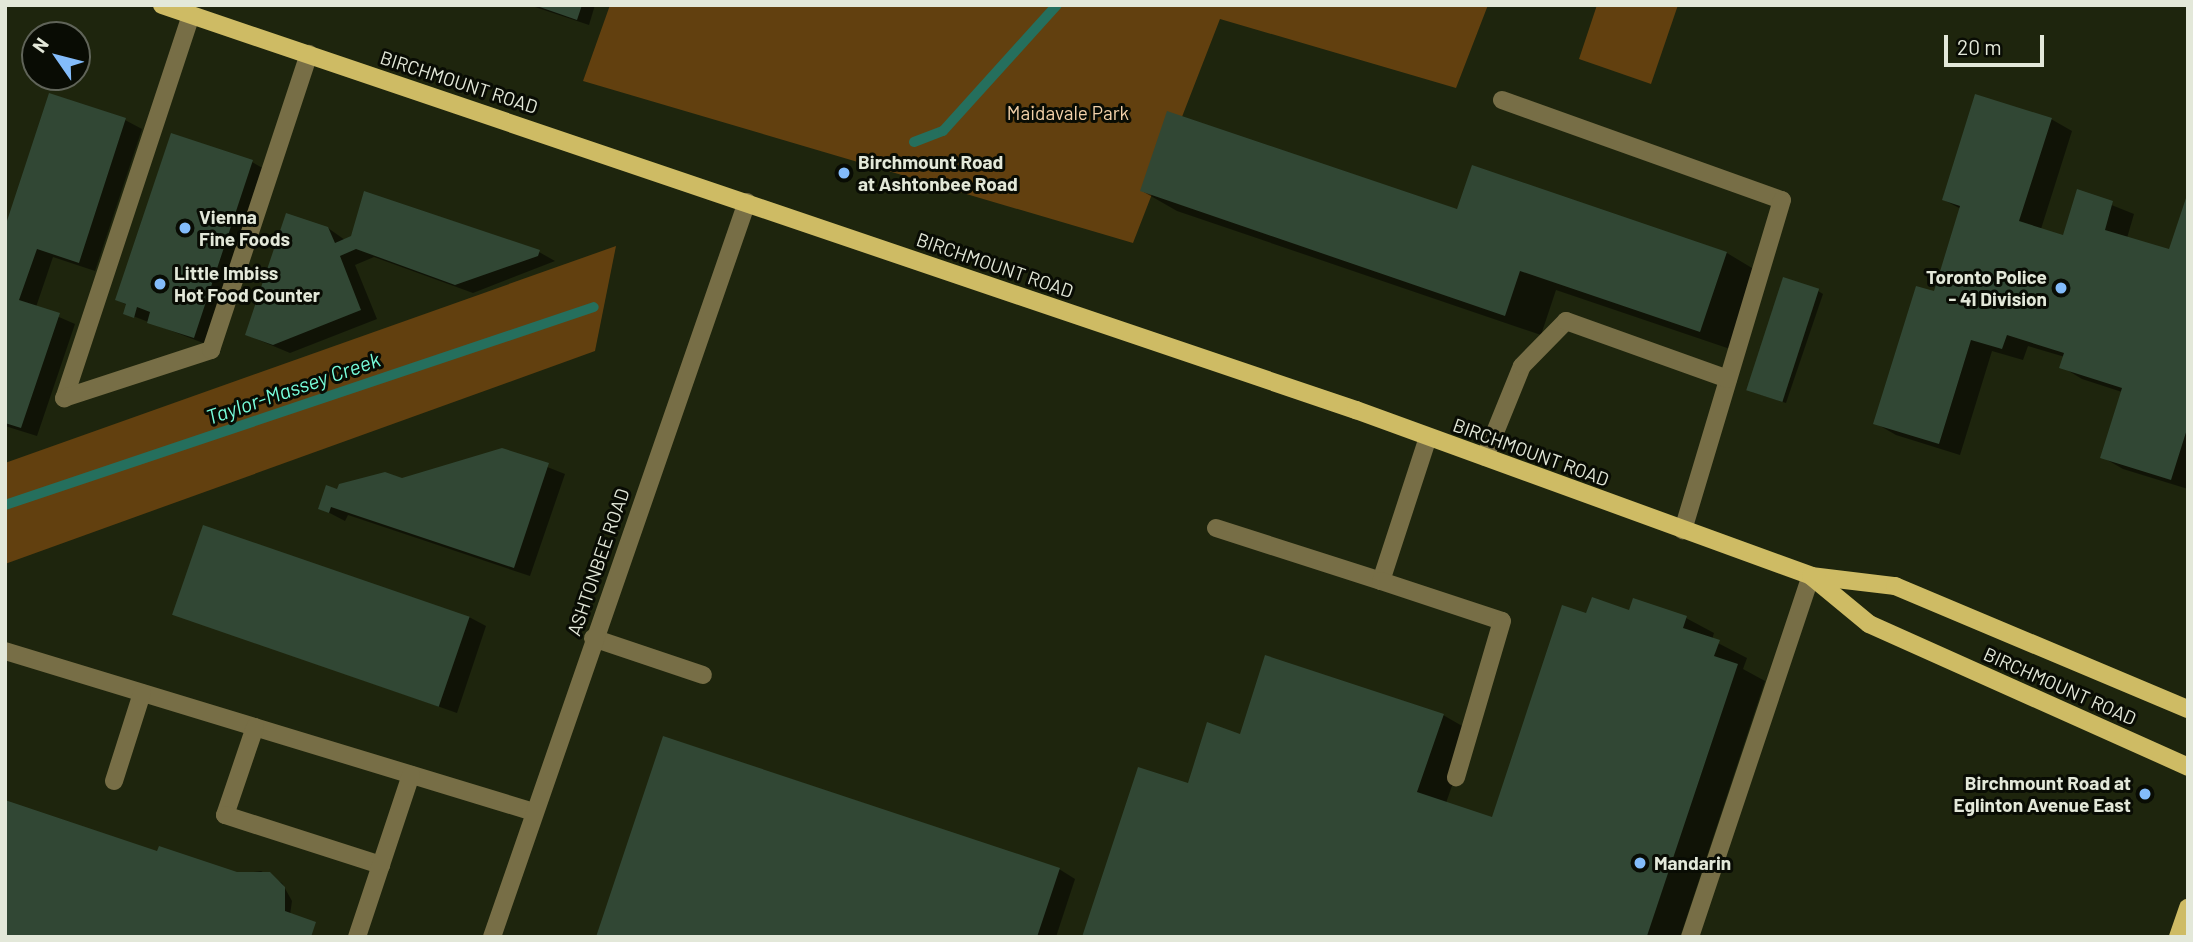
<!DOCTYPE html>
<html>
<head>
<meta charset="utf-8">
<style>
	body { margin:0 }
	#map { position:relative; width:2193px; height:942px; overflow:hidden; background:#1e250d; font-family:Barlow,sans-serif }
	div>[style] { position:absolute }
	.green>* { inset:0; background:#62400f }
	.shadow>* { inset:0; background:#0007 }
	.stream>* { height:10px; margin:-5px; padding:0 5px; transform-origin:5px; border-radius:5px; background:#256f5d }
	.building>* { inset:0; background:#314734; transform-origin:0 0 }
	.minor>* { height:18px; margin:-9px; padding:0 9px; transform-origin:9px; border-radius:9px; background:#776e46 }
	.major>* { height:18px; margin:-9px; padding:0 9px; transform-origin:9px; border-radius:9px; background:#cebb64 }
	.dots>* { width:19px; height:19px; translate:-50% -50%; box-sizing:border-box; border:4px solid #090c04; border-radius:50% }
	span { translate:-50% -50%; white-space:nowrap; text-align:center; line-height:1.15; -webkit-text-stroke:6px #090c04; paint-order:stroke }
	.street-label { font-size:19px; color:#e3e8d9 }
	.park-label { font-size:19px; color:#f3d1aa }
	.poi-label { font-size:19px; color:#e3e8d9; font-weight:700 }
	.left { translate:0 -50%; text-align:left }
	.right { translate:-100% -50%; text-align:right }
	.water-label { font-size:21px; color:#77fcda; font-style:italic }
	.frame { position:absolute; inset:0; border:7px solid #e3e8d9; pointer-events:none }
	.north { position:absolute; left:21px; top:21px; width:70px; height:70px; box-sizing:border-box; background:#090c04; border:2px solid #606459; border-radius:50%; rotate:305deg; font-size:19px; font-weight:700; line-height:28px; text-align:center; color:#e3e8d9 }
	.north::after { content:''; display:block; margin:auto; width:24px; height:32px; background:#83bcfb; clip-path:polygon(50% 0,100% 100%,50% 72%,0 100%) }
	.scale { position:absolute; left:1944px; top:35px; width:100px; height:32px; box-sizing:border-box; border:4px solid #e3e8d9; border-top:0; padding-left:9px; font-size:21px; line-height:24px; white-space:nowrap; color:#e3e8d9; -webkit-text-stroke:5px #090c04; paint-order:stroke }
</style>
</head>
<body>
<div id="map">
	<div class="green">
		<div style="clip-path:polygon(610px 5px,1488px 5px,1456px 88px,1220px 19px,1133px 243px,583px 81px)"></div>
		<div style="clip-path:polygon(1597px 5px,1678px 5px,1651px 84px,1579px 59px)"></div>
		<div style="clip-path:polygon(616px 246px,595px 351px,5px 564px,5px 463px)"></div>
	</div>
	<div class="shadow">
		<div style="clip-path:polygon(529px 5px,595px 5px,589px 25px)"></div>
		<div style="clip-path:polygon(2051px 119px,2072px 131px,2041px 229px,2064px 237px,2079px 192px,2134px 214px,2127px 238px,2170px 252px,2188px 196px,2188px 489px,2123px 469px,2102px 457px,2122px 392px,2082px 379px,2062px 367px,2065px 357px,2028px 346px,2023px 360px,1992px 351px,1960px 455px,1896px 435px,1875px 423px,1935px 293px,1961px 209px,1944px 200px)"></div>
		<div style="clip-path:polygon(125px 120px,142px 129px,95px 271px,53px 257px,36px 307px,75px 324px,37px 436px,5px 426px,5px 227px)"></div>
		<div style="clip-path:polygon(252px 162px,268px 171px,211px 346px,125px 313px,127px 305px,117px 300px)"></div>
		<div style="clip-path:polygon(1142px 191px,1458px 212px,1727px 253px,1762px 274px,1736px 351px,1556px 290px,1541px 335px,1177px 211px)"></div>
		<div style="clip-path:polygon(328px 228px,345px 240px,539px 252px,555px 261px,473px 293px,374px 257px,355px 265px,377px 319px,290px 353px,247px 335px)"></div>
		<div style="clip-path:polygon(1818px 291px,1823px 294px,1786px 403px,1752px 392px)"></div>
		<div style="clip-path:polygon(502px 449px,565px 474px,530px 576px,348px 515px,345px 521px,320px 508px,338px 491px,402px 480px)"></div>
		<div style="clip-path:polygon(1630px 612px,1686px 618px,1714px 633px,1712px 640px,1747px 658px,1743px 669px,1765px 681px,1680px 937px,1083px 937px,1189px 785px,1241px 736px,1443px 715px,1471px 731px,1446px 803px,1493px 819px,1587px 615px)"></div>
		<div style="clip-path:polygon(175px 614px,469px 617px,486px 626px,457px 713px)"></div>
		<div style="clip-path:polygon(158px 854px,237px 874px,261px 871px,282px 883px,292px 901px,290px 915px)"></div>
		<div style="clip-path:polygon(1059px 869px,1075px 879px,1056px 937px,598px 937px)"></div>
	</div>
	<div class="stream">
		<div style="left:914px;top:142px;width:31px;rotate:-21deg"></div>
		<div style="left:943px;top:131px;width:170px;rotate:-47.9deg"></div>
		<div style="left:5px;top:505px;width:621px;rotate:-18.58deg"></div>
	</div>
	<div class="building">
		<div style="clip-path:polygon(534px 5px,582px 5px,577px 20px)"></div>
		<div style="clip-path:polygon(49px 93px,126px 118px,79px 263px,37px 249px,19px 300px,60px 313px,21px 428px,5px 423px,5px 227px)"></div>
		<div style="clip-path:polygon(1975px 94px,2052px 118px,2019px 221px,2063px 235px,2077px 189px,2113px 201px,2105px 230px,2169px 249px,2188px 192px,2188px 426px,2171px 480px,2100px 458px,2122px 388px,2059px 368px,2064px 353px,2007px 335px,2002px 349px,1971px 340px,1939px 444px,1873px 424px,1916px 286px,1934px 291px,1960px 206px,1942px 200px)"></div>
		<div style="clip-path:polygon(1167px 111px,1457px 209px,1472px 165px,1727px 252px,1700px 332px,1520px 271px,1505px 316px,1140px 191px)"></div>
		<div style="clip-path:polygon(171px 133px,253px 160px,194px 338px,147px 323px,150px 312px,137px 307px,134px 318px,123px 314px,126px 304px,115px 300px)"></div>
		<div style="clip-path:polygon(364px 191px,540px 250px,538px 256px,455px 285px,356px 249px,340px 256px,361px 310px,273px 345px,245px 335px,286px 213px,328px 227px,335px 243px,351px 236px)"></div>
		<div style="left:1783px;top:277px;width:38px;height:119px;rotate:18deg"></div>
		<div style="clip-path:polygon(502px 448px,549px 463px,514px 568px,331px 507px,329px 513px,318px 509px,326px 485px,337px 489px,339px 484px,385px 472px,402px 478px)"></div>
		<div style="left:203px;top:525px;width:282px;height:95px;rotate:19deg"></div>
		<div style="clip-path:polygon(1592px 597px,1629px 610px,1633px 598px,1687px 616px,1683px 628px,1720px 640px,1714px 656px,1738px 664px,1647px 936px,1082px 937px,1138px 767px,1188px 783px,1207px 722px,1240px 734px,1265px 655px,1444px 714px,1417px 792px,1492px 817px,1562px 605px,1586px 613px)"></div>
		<div style="clip-path:polygon(663px 736px,1060px 868px,1037px 937px,596px 937px)"></div>
		<div style="clip-path:polygon(5px 800px,157px 851px,159px 846px,237px 872px,270px 872px,285px 887px,285px 911px,316px 922px,311px 937px,5px 937px)"></div>
	</div>
	<div class="minor">
		<div style="left:191px;top:15px;width:404px;rotate:108.3deg"></div>
		<div style="left:64px;top:398px;width:155px;rotate:-18.1deg"></div>
		<div style="left:211px;top:350px;width:312px;rotate:-71.7deg"></div>
		<div style="left:1502px;top:100px;width:297px;rotate:19.7deg"></div>
		<div style="left:1782px;top:200px;width:345px;rotate:106.7deg"></div>
		<div style="left:1485px;top:457px;width:98px;rotate:-67.9deg"></div>
		<div style="left:1522px;top:366px;width:63px;rotate:-45.6deg"></div>
		<div style="left:1566px;top:321px;width:172px;rotate:19.7deg"></div>
		<div style="left:1216px;top:528px;width:173px;rotate:17.8deg"></div>
		<div style="left:1381px;top:581px;width:151px;rotate:-71.9deg"></div>
		<div style="left:1381px;top:581px;width:127px;rotate:18.3deg"></div>
		<div style="left:1502px;top:621px;width:163px;rotate:106.4deg"></div>
		<div style="left:593px;top:638px;width:116px;rotate:18.6deg"></div>
		<div style="left:5px;top:651px;width:553px;rotate:16.93deg"></div>
		<div style="left:255px;top:727px;width:93px;rotate:108.8deg"></div>
		<div style="left:225px;top:815px;width:164px;rotate:17.8deg"></div>
		<div style="left:114px;top:781px;width:92px;rotate:-72.3deg"></div>
		<div style="left:357px;top:937px;width:171px;rotate:-71.6deg"></div>
		<div style="left:492px;top:937px;width:778px;rotate:-70.87deg"></div>
		<div style="left:1690px;top:937px;width:381px;rotate:-71.5deg"></div>
	</div>
	<div class="major">
		<div style="left:162px;top:5px;width:1261px;rotate:18.74deg"></div>
		<div style="left:1356px;top:410px;width:484px;rotate:20deg"></div>
		<div style="left:1811px;top:576px;width:85px;rotate:6.8deg"></div>
		<div style="left:1895px;top:586px;width:318px;rotate:22.8deg"></div>
		<div style="left:1811px;top:576px;width:75px;rotate:39.6deg"></div>
		<div style="left:1869px;top:624px;width:350px;rotate:24.1deg"></div>
		<div style="left:2178px;top:937px;width:31px;rotate:-71deg"></div>
	</div>
	<div class="dots">
		<div style="left:844px;top:173px;background:#83bcfb"></div>
		<div style="left:185px;top:228px;background:#83bcfb"></div>
		<div style="left:160px;top:284px;background:#83bcfb"></div>
		<div style="left:2061px;top:288px;background:#83bcfb"></div>
		<div style="left:2145px;top:794px;background:#83bcfb"></div>
		<div style="left:1640px;top:863px;background:#83bcfb"></div>
	</div>
	<div class="street-label">
		<span style="left:459px;top:82px;rotate:18deg">BIRCHMOUNT ROAD</span>
		<span style="left:995px;top:265px;rotate:19deg">BIRCHMOUNT ROAD</span>
		<span style="left:1531px;top:452px;rotate:20deg">BIRCHMOUNT ROAD</span>
		<span style="left:598px;top:562px;rotate:-71deg">ASHTONBEE ROAD</span>
		<span style="left:2060px;top:686px;rotate:24deg">BIRCHMOUNT ROAD</span>
	</div>
	<div class="park-label">
		<span style="left:1068px;top:113px">Maidavale Park</span>
	</div>
	<div class="poi-label">
		<span class="left" style="left:858px;top:173px">Birchmount Road<br>at Ashtonbee Road</span>
		<span class="left" style="left:199px;top:228px">Vienna<br>Fine Foods</span>
		<span class="left" style="left:174px;top:284px">Little Imbiss<br>Hot Food Counter</span>
		<span class="right" style="left:2047px;top:288px">Toronto Police<br>- 41 Division</span>
		<span class="right" style="left:2131px;top:794px">Birchmount Road at<br>Eglinton Avenue East</span>
		<span class="left" style="left:1654px;top:863px">Mandarin</span>
	</div>
	<div class="water-label">
		<span style="left:293px;top:388px;rotate:-19deg">Taylor-Massey Creek</span>
	</div>
	<div class="frame"></div>
	<div class="north">N</div>
	<div class="scale">20 m</div>
</div>
</body>
</html>
